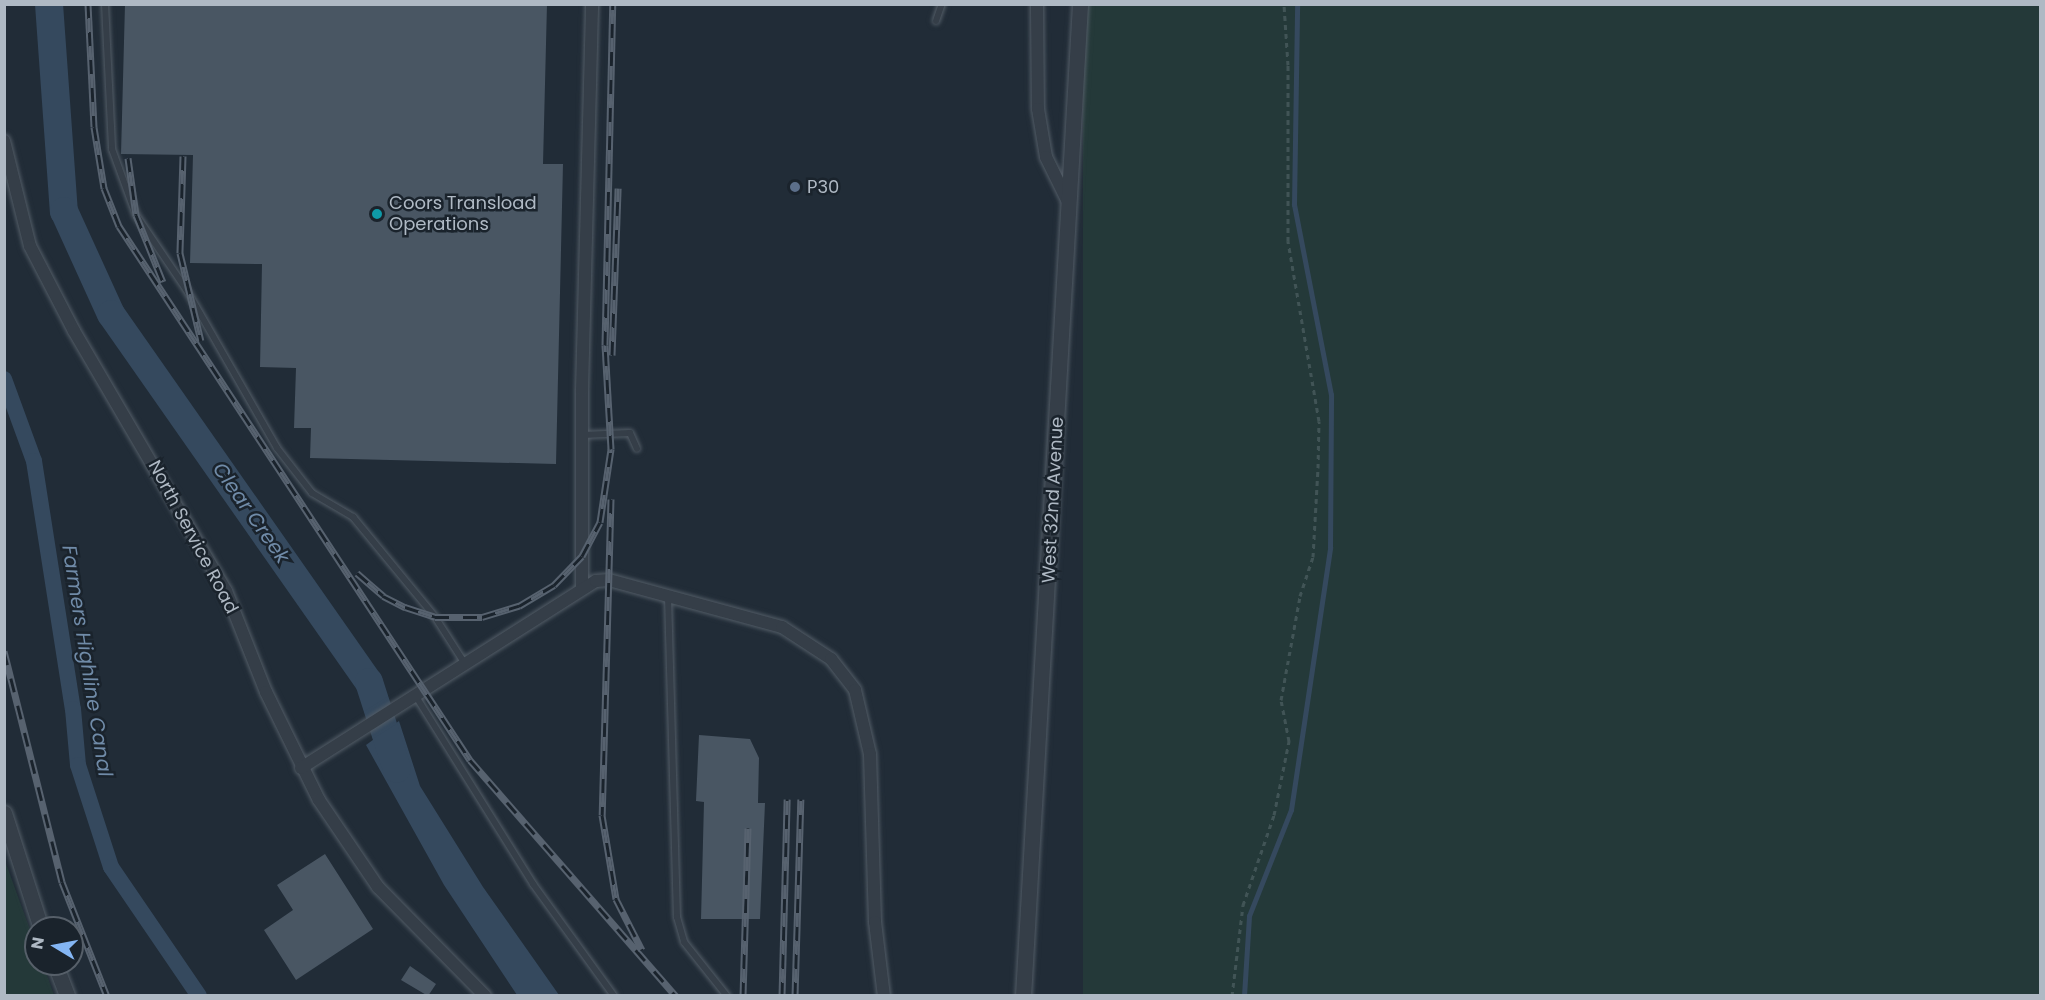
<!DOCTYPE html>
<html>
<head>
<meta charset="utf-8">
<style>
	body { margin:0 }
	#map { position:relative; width:2045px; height:1000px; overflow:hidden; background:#212c37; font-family:Poppins,sans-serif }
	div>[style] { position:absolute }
	.green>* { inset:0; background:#243939; transform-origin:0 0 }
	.water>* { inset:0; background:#35495e }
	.stream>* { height:4.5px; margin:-2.25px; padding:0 2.25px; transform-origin:2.25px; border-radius:2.25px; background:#35495e }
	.canal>* { height:16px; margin:-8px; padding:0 8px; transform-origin:8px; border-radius:8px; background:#35495e }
	.river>* { height:28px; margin:-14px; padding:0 14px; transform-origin:14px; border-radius:14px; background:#35495e }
	.building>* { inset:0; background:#495663 }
	.path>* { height:3px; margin-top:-1.5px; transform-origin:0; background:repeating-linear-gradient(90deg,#415456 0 4.5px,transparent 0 9px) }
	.roads { filter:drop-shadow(0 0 2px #525c66) drop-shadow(0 0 2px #525c66) }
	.service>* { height:6px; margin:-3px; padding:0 3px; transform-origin:3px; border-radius:3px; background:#353e48 }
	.minor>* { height:12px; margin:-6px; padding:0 6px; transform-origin:6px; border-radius:6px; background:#353e48 }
	.tertiary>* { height:15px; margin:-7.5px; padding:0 7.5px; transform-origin:7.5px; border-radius:7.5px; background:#353e48 }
	.rail>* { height:7px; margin-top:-3.5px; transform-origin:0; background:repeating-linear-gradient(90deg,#1a232c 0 14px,#57626f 0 28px); box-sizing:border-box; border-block:2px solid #57626f }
	.dots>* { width:16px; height:16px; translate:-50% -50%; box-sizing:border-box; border:3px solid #1a232c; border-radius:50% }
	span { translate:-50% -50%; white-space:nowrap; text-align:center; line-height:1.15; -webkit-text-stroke:5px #1a232c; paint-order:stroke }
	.poi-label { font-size:18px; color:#afb9c4 }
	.left { translate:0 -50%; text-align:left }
	.street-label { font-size:18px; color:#afb9c4 }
	.water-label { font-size:20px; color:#708ba8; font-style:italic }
	.frame { position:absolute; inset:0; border:6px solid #afb9c4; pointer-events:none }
	.north { position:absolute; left:24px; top:916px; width:60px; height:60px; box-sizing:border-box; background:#1a232c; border:2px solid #565f69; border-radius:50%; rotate:280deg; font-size:16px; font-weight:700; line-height:24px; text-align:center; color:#afb9c4 }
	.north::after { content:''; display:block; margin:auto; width:21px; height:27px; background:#84b6f4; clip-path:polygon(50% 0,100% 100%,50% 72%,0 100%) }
</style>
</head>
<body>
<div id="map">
	<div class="green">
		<div style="left:1083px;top:5px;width:957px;height:992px"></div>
		<div style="clip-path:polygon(5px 861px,36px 946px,36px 964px,43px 964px,54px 995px,5px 995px)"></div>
	</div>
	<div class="water">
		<div style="clip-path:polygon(399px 721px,420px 786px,483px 887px,559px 995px,517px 995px,444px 885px,366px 745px)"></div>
	</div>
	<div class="stream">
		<div style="left:1244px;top:996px;width:80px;rotate:-86.4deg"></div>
		<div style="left:1249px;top:916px;width:114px;rotate:-68.4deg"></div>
		<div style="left:1291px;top:810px;width:265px;rotate:-81.5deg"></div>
		<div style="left:1330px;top:548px;width:153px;rotate:-89.6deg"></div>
		<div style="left:1331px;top:395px;width:194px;rotate:-101deg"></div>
		<div style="left:1294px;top:205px;width:201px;rotate:-89.1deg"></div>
	</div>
	<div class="canal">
		<div style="left:4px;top:379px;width:87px;rotate:69.9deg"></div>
		<div style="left:34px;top:461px;width:251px;rotate:81.1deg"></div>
		<div style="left:73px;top:709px;width:56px;rotate:84.9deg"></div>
		<div style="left:78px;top:765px;width:107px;rotate:72.1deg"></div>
		<div style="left:111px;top:867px;width:156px;rotate:55.7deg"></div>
	</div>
	<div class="river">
		<div style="left:49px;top:4px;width:208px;rotate:85.9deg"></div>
		<div style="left:64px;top:211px;width:113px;rotate:65.5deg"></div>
		<div style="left:111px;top:314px;width:449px;rotate:55deg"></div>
		<div style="left:369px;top:682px;width:91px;rotate:72.2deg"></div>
	</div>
	<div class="building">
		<div style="clip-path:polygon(125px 4px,547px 4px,543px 164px,563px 164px,556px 464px,310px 458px,311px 428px,294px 428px,296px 368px,260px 367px,262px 264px,190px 263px,193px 155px,121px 154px)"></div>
		<div style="clip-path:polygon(699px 735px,750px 739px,759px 758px,758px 803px,765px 803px,760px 919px,701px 919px,704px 802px,696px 801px)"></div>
		<div style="clip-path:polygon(325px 854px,373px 929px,296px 980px,264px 930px,293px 910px,277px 885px)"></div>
		<div style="clip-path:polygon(410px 966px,436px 984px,428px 996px,401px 980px)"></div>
	</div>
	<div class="path">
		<div style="left:1232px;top:996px;width:92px;rotate:-83.1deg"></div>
		<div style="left:1243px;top:905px;width:95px;rotate:-71deg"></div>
		<div style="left:1274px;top:815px;width:76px;rotate:-78.5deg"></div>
		<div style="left:1289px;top:741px;width:42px;rotate:-101deg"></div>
		<div style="left:1281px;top:700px;width:106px;rotate:-79.6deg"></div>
		<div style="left:1300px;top:596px;width:41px;rotate:-71.6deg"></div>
		<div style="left:1313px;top:557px;width:89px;rotate:-86.8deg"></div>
		<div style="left:1318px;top:468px;width:47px;rotate:-88.8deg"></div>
		<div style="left:1319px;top:421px;width:183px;rotate:-99.8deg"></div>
		<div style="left:1288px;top:241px;width:176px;rotate:-90deg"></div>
		<div style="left:1288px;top:65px;width:61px;rotate:-93.8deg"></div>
	</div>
	<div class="roads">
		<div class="service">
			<div style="left:105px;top:4px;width:145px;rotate:87.2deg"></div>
			<div style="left:112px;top:149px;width:70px;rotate:70deg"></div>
			<div style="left:136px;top:215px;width:89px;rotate:56deg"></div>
			<div style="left:186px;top:289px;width:183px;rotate:60.2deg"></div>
			<div style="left:277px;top:448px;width:57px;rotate:52.1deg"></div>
			<div style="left:312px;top:493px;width:48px;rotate:30.3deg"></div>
			<div style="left:353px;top:517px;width:129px;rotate:50.6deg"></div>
			<div style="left:435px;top:617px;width:56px;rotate:57.4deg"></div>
			<div style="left:936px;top:21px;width:18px;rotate:-71deg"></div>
			<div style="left:582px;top:435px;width:48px;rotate:-2.4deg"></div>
			<div style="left:630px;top:433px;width:17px;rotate:66deg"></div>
			<div style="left:668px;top:596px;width:321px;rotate:88.4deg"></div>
			<div style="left:677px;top:917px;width:26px;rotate:74deg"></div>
			<div style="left:684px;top:942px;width:69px;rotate:51.5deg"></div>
			<div style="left:415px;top:695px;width:223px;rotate:58deg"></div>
			<div style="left:533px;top:884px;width:138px;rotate:54.1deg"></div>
		</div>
		<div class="minor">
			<div style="left:1037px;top:4px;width:105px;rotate:89.5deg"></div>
			<div style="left:1038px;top:109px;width:49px;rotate:80.5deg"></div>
			<div style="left:1046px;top:157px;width:52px;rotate:63.9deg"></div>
			<div style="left:4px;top:141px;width:108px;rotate:76.1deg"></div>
			<div style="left:30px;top:246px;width:96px;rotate:62.6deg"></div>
			<div style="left:74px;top:331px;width:301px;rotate:59.7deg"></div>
			<div style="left:226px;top:591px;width:109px;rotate:68.4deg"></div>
			<div style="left:266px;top:692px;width:120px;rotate:63.9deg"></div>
			<div style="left:319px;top:800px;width:105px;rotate:55.9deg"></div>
			<div style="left:378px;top:887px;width:153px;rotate:45.5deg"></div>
			<div style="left:582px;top:588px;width:198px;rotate:-90deg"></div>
			<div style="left:582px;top:390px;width:386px;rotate:-88.5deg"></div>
			<div style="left:301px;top:768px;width:349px;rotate:-32.4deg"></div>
			<div style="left:596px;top:581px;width:13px;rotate:-4deg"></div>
			<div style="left:609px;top:580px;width:179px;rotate:15.2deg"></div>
			<div style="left:782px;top:627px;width:59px;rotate:33.1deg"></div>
			<div style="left:831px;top:659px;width:39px;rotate:52deg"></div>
			<div style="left:855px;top:690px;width:66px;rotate:76.8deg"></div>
			<div style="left:870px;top:754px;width:168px;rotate:88.3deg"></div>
			<div style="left:875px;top:922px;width:75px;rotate:83.1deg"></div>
		</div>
		<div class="tertiary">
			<div style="left:4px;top:813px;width:121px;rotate:72.2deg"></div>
			<div style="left:55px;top:964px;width:34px;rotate:69deg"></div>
			<div style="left:1023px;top:996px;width:994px;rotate:-86.71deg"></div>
		</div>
	</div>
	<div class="rail">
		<div style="left:88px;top:4px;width:123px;rotate:87.2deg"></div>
		<div style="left:94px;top:127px;width:62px;rotate:80.7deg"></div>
		<div style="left:104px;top:188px;width:41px;rotate:68.5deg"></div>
		<div style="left:119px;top:226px;width:639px;rotate:56.68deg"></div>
		<div style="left:470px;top:760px;width:313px;rotate:48.9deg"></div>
		<div style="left:183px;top:156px;width:97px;rotate:91.8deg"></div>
		<div style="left:180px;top:253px;width:90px;rotate:76.6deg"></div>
		<div style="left:128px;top:158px;width:58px;rotate:82deg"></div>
		<div style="left:136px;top:215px;width:72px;rotate:68.1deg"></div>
		<div style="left:612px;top:355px;width:167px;rotate:-87.9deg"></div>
		<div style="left:611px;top:499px;width:316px;rotate:91.6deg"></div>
		<div style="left:602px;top:815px;width:85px;rotate:80.5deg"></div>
		<div style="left:616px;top:899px;width:57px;rotate:63deg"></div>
		<div style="left:357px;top:573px;width:35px;rotate:41deg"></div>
		<div style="left:383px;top:596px;width:25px;rotate:27deg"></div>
		<div style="left:405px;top:607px;width:32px;rotate:18deg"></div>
		<div style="left:435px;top:617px;width:47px"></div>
		<div style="left:482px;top:617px;width:39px;rotate:-17deg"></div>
		<div style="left:519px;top:606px;width:41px;rotate:-31deg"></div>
		<div style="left:554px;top:585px;width:40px;rotate:-46deg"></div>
		<div style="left:582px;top:556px;width:38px;rotate:-62deg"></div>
		<div style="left:600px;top:522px;width:74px;rotate:-81.4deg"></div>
		<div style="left:611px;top:449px;width:104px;rotate:-93.3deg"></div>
		<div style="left:605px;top:345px;width:341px;rotate:-88.7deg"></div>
		<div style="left:4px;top:651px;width:238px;rotate:75.9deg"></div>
		<div style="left:62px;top:882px;width:123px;rotate:68.5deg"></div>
		<div style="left:743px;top:996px;width:168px;rotate:-88.3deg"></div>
		<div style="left:782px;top:996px;width:197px;rotate:-88.5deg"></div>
		<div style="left:795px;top:996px;width:197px;rotate:-88.3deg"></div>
	</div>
	<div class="dots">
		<div style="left:795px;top:187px;background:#5c6f8a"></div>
		<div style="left:377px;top:214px;background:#0f9aa8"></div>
	</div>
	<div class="poi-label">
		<span class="left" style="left:807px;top:187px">P30</span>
		<span class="left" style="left:389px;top:214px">Coors Transload<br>Operations</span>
	</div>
	<div class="street-label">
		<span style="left:1053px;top:500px;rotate:-87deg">West 32nd Avenue</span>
		<span style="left:193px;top:537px;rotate:62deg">North Service Road</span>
	</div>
	<div class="water-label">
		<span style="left:251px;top:513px;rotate:55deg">Clear Creek</span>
		<span style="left:87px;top:661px;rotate:81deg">Farmers Highline Canal</span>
	</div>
	<div class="frame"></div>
	<div class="north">N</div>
</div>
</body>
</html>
